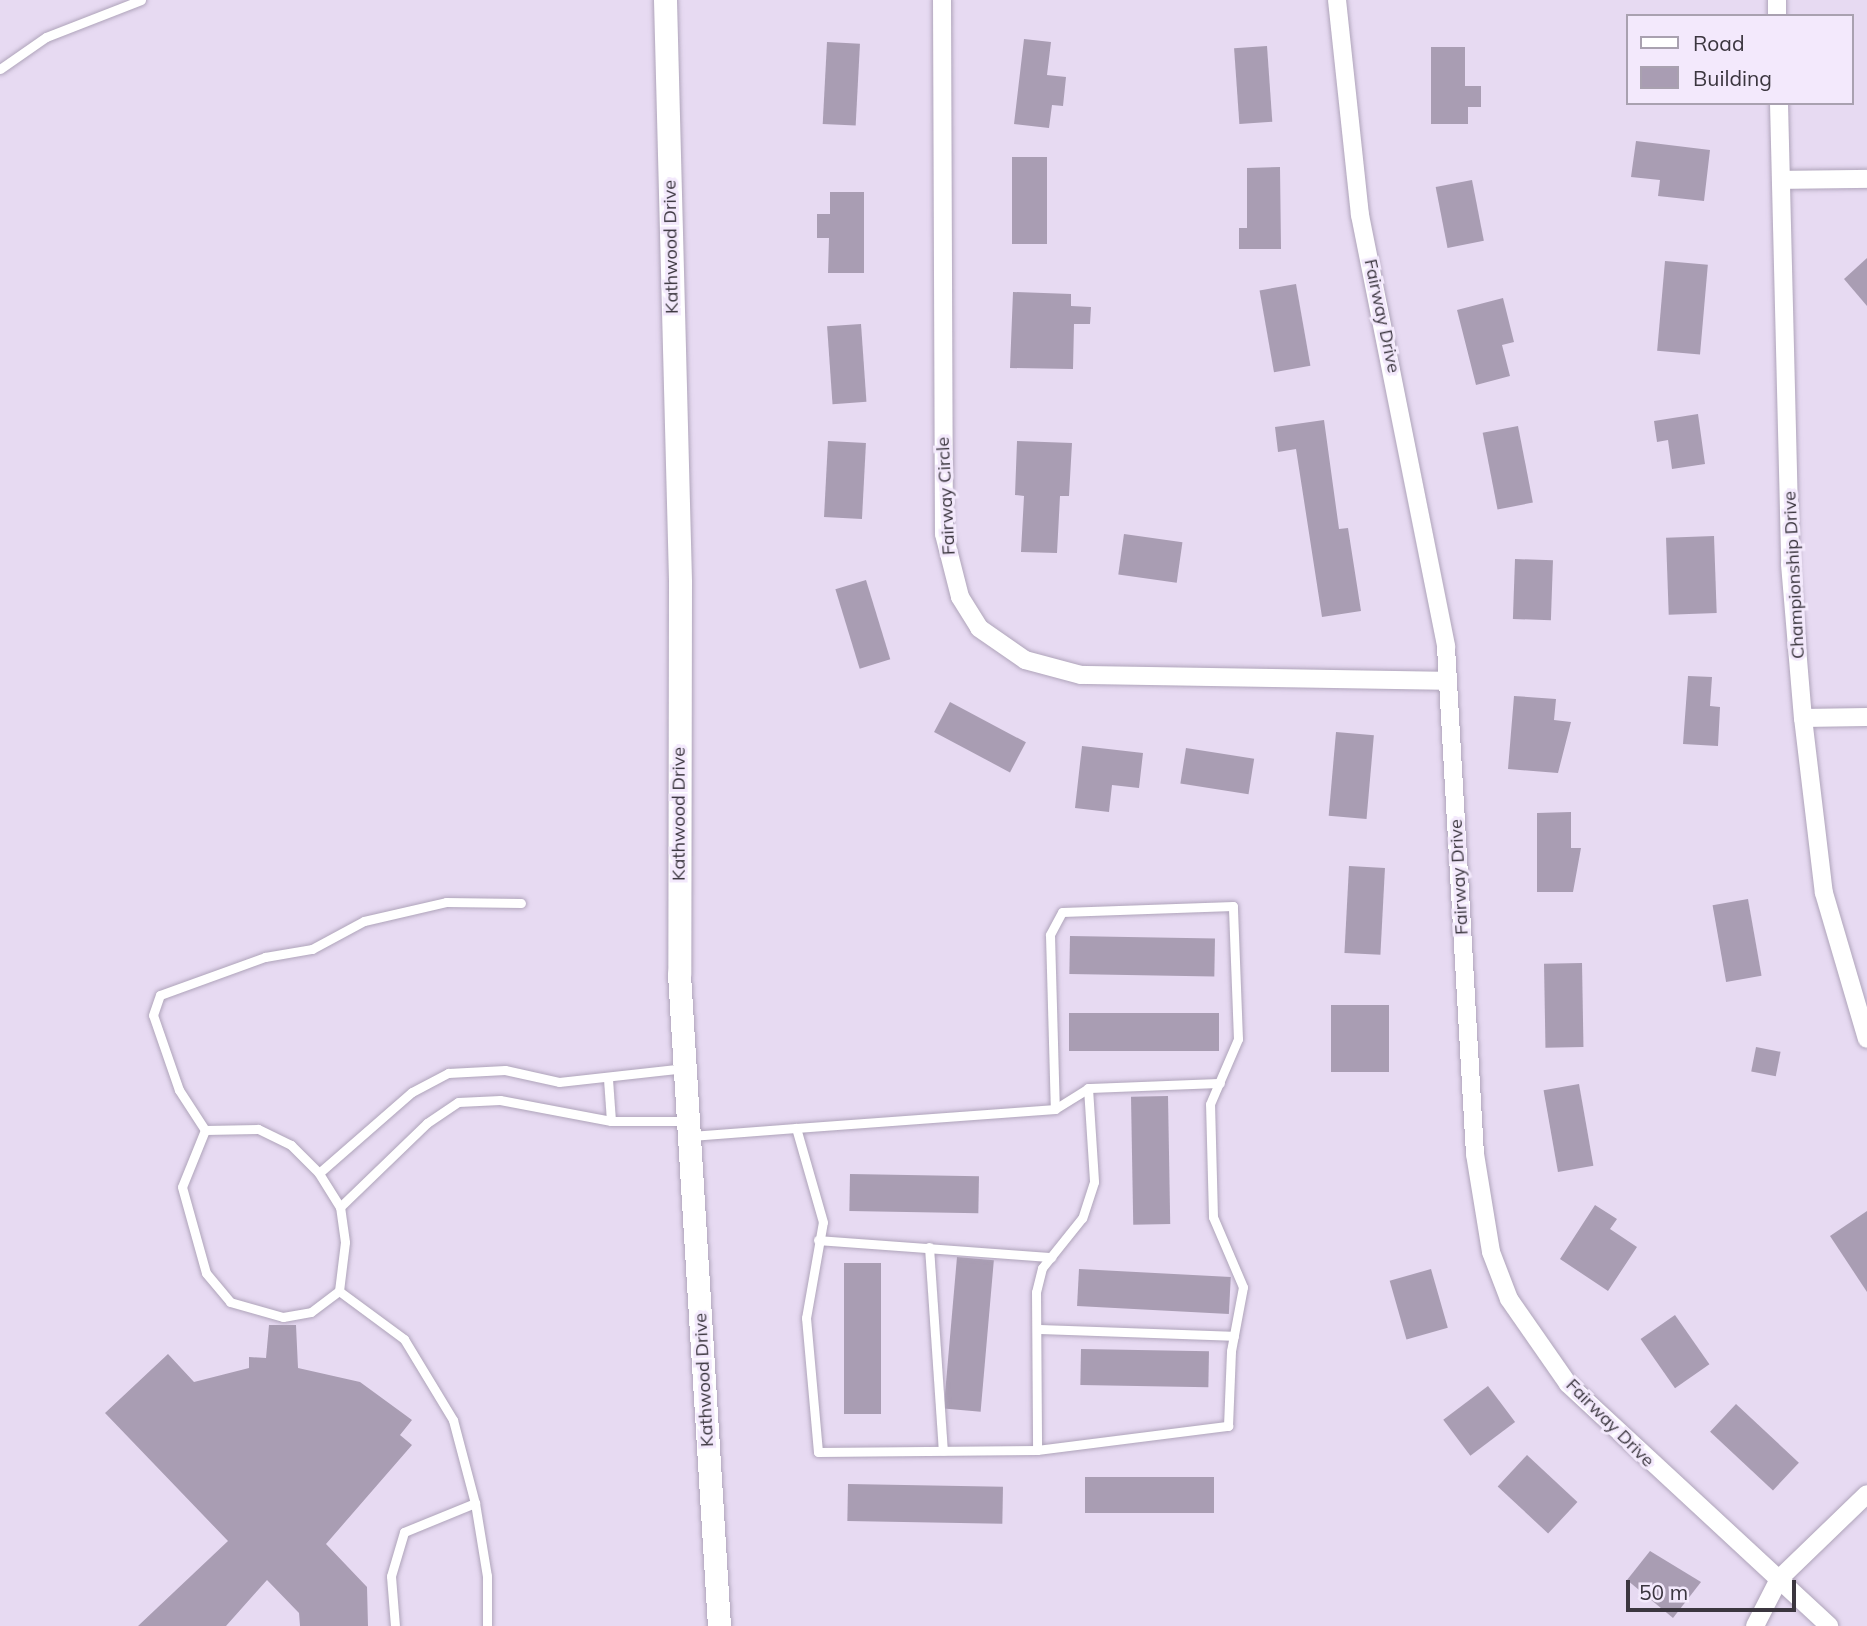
<!DOCTYPE html>
<html>
<head>
<meta charset="utf-8">
<style>
	body { margin:0 }
	#map { position:relative; width:1867px; height:1626px; overflow:hidden; background:#e7daf2; font-family:Mulish,sans-serif }
	div>[style] { position:absolute }
	.building>* { inset:0; background:#a99db3; transform-origin:0 0 }
	.roads { filter:drop-shadow(0 0 2px #afa4ba) drop-shadow(0 0 2px #afa4ba) }
	.service>* { height:9px; margin:-4.5px; padding:0 4.5px; transform-origin:4.5px; border-radius:4.5px; background:#fff }
	.minor>* { height:18px; margin:-9px; padding:0 9px; transform-origin:9px; border-radius:9px; background:#fff }
	.tertiary>* { height:23px; margin:-11.5px; padding:0 11.5px; transform-origin:11.5px; border-radius:11.5px; background:#fff }
	span { translate:-50% -50%; white-space:nowrap; text-align:center; line-height:1.15; -webkit-text-stroke:6px #f3e9fc; paint-order:stroke }
	.street-label { font-size:18px; color:#3b363f }
	.legend { position:absolute; left:1626px; top:14px; width:228px; height:91px; box-sizing:border-box; background:#f3e9fc; border:2px solid #a9a1b0; margin:0; padding:9px 12px; list-style:none; font-size:21px; color:#3b363f }
	.legend li { display:flex; align-items:center; gap:14px; height:35px }
	.legend b { width:35px; border:2px solid #a9a1b0 }
	.scale { position:absolute; left:1626px; top:1580px; width:170px; height:32px; box-sizing:border-box; border:4px solid #3b363f; border-top:0; padding-left:9px; font-size:21px; line-height:24px; white-space:nowrap; color:#3b363f; -webkit-text-stroke:5px #f3e9fc; paint-order:stroke }
</style>
</head>
<body>
<div id="map">
	<div class="building">
		<div style="clip-path:polygon(1024px 39px,1051px 42px,1047px 75px,1066px 77px,1063px 106px,1052px 105px,1049px 128px,1014px 124px)"></div>
		<div style="left:827px;top:42px;width:33px;height:82px;rotate:3deg"></div>
		<div style="left:1267px;top:46px;width:76px;height:33px;rotate:86deg"></div>
		<div style="clip-path:polygon(1431px 47px,1465px 47px,1465px 86px,1481px 86px,1481px 107px,1468px 107px,1468px 124px,1431px 124px)"></div>
		<div style="clip-path:polygon(1636px 141px,1710px 150px,1704px 201px,1658px 196px,1660px 180px,1631px 177px)"></div>
		<div style="left:1012px;top:157px;width:35px;height:87px"></div>
		<div style="clip-path:polygon(1280px 167px,1281px 249px,1239px 249px,1239px 228px,1247px 228px,1247px 168px)"></div>
		<div style="left:1472px;top:180px;width:62px;height:37px;rotate:79deg"></div>
		<div style="clip-path:polygon(830px 192px,864px 192px,864px 273px,828px 273px,829px 238px,817px 238px,817px 214px,830px 214px)"></div>
		<div style="clip-path:polygon(1867px 258px,1867px 306px,1844px 279px)"></div>
		<div style="left:1665px;top:261px;width:43px;height:90px;rotate:5deg"></div>
		<div style="left:1296px;top:284px;width:83px;height:37px;rotate:80deg"></div>
		<div style="clip-path:polygon(1013px 292px,1071px 294px,1071px 306px,1091px 307px,1090px 324px,1074px 324px,1073px 369px,1010px 368px)"></div>
		<div style="clip-path:polygon(1503px 298px,1514px 342px,1502px 345px,1510px 376px,1476px 385px,1457px 310px)"></div>
		<div style="left:861px;top:324px;width:78px;height:34px;rotate:86deg"></div>
		<div style="clip-path:polygon(1698px 414px,1705px 464px,1672px 469px,1668px 440px,1657px 442px,1654px 421px)"></div>
		<div style="clip-path:polygon(1324px 420px,1339px 529px,1348px 528px,1361px 611px,1322px 617px,1296px 449px,1278px 452px,1275px 427px)"></div>
		<div style="left:1518px;top:426px;width:78px;height:36px;rotate:79deg"></div>
		<div style="left:828px;top:441px;width:38px;height:76px;rotate:3deg"></div>
		<div style="clip-path:polygon(1017px 441px,1072px 443px,1069px 496px,1060px 496px,1057px 553px,1021px 552px,1024px 496px,1015px 495px)"></div>
		<div style="left:1124px;top:534px;width:59px;height:41px;rotate:8deg"></div>
		<div style="left:1714px;top:536px;width:77px;height:48px;rotate:88deg"></div>
		<div style="left:1515px;top:559px;width:38px;height:60px;rotate:2deg"></div>
		<div style="left:866px;top:580px;width:83px;height:32px;rotate:73deg"></div>
		<div style="clip-path:polygon(1688px 676px,1712px 677px,1710px 706px,1720px 707px,1718px 746px,1683px 744px)"></div>
		<div style="clip-path:polygon(1514px 696px,1556px 699px,1554px 720px,1571px 722px,1558px 773px,1508px 769px)"></div>
		<div style="left:950px;top:702px;width:86px;height:34px;rotate:28deg"></div>
		<div style="left:1336px;top:732px;width:38px;height:84px;rotate:5deg"></div>
		<div style="clip-path:polygon(1082px 746px,1143px 753px,1139px 788px,1112px 785px,1109px 812px,1075px 808px)"></div>
		<div style="left:1186px;top:748px;width:69px;height:36px;rotate:9deg"></div>
		<div style="clip-path:polygon(1571px 812px,1571px 848px,1581px 848px,1573px 892px,1537px 892px,1537px 813px)"></div>
		<div style="left:1349px;top:866px;width:36px;height:87px;rotate:3deg"></div>
		<div style="left:1748px;top:899px;width:78px;height:36px;rotate:80deg"></div>
		<div style="left:1070px;top:936px;width:145px;height:38px;rotate:1deg"></div>
		<div style="left:1582px;top:963px;width:84px;height:38px;rotate:89deg"></div>
		<div style="left:1389px;top:1005px;width:67px;height:58px;rotate:90deg"></div>
		<div style="left:1219px;top:1013px;width:38px;height:150px;rotate:90deg"></div>
		<div style="left:1756px;top:1047px;width:25px;height:25px;rotate:11deg"></div>
		<div style="left:1579px;top:1084px;width:83px;height:36px;rotate:80deg"></div>
		<div style="left:1168px;top:1096px;width:128px;height:37px;rotate:89deg"></div>
		<div style="left:850px;top:1174px;width:129px;height:37px;rotate:1deg"></div>
		<div style="clip-path:polygon(1595px 1205px,1617px 1219px,1610px 1229px,1637px 1247px,1608px 1291px,1560px 1259px)"></div>
		<div style="clip-path:polygon(1867px 1211px,1867px 1292px,1830px 1236px)"></div>
		<div style="left:957px;top:1257px;width:37px;height:152px;rotate:5deg"></div>
		<div style="left:844px;top:1263px;width:37px;height:151px"></div>
		<div style="left:1079px;top:1269px;width:152px;height:37px;rotate:3deg"></div>
		<div style="left:1431px;top:1269px;width:61px;height:43px;rotate:74deg"></div>
		<div style="left:1675px;top:1315px;width:60px;height:42px;rotate:55deg"></div>
		<div style="clip-path:polygon(269px 1325px,296px 1325px,298px 1368px,360px 1382px,412px 1420px,400px 1435px,412px 1445px,326px 1544px,367px 1587px,368px 1626px,300px 1626px,299px 1613px,267px 1580px,226px 1626px,138px 1626px,228px 1541px,105px 1413px,168px 1354px,194px 1382px,249px 1368px,249px 1357px,266px 1358px)"></div>
		<div style="left:1081px;top:1349px;width:128px;height:36px;rotate:1deg"></div>
		<div style="left:1488px;top:1386px;width:45px;height:56px;rotate:53deg"></div>
		<div style="left:1736px;top:1404px;width:86px;height:38px;rotate:43deg"></div>
		<div style="left:1527px;top:1455px;width:69px;height:43px;rotate:43deg"></div>
		<div style="left:1214px;top:1477px;width:36px;height:129px;rotate:90deg"></div>
		<div style="left:848px;top:1484px;width:155px;height:37px;rotate:1deg"></div>
		<div style="clip-path:polygon(1650px 1551px,1701px 1582px,1673px 1618px,1627px 1580px)"></div>
	</div>
	<div class="roads">
		<div class="service">
			<div style="left:0;top:69px;width:56px;rotate:-34.8deg"></div>
			<div style="left:46px;top:37px;width:102px;rotate:-21.3deg"></div>
			<div style="left:608px;top:1079px;width:42px;rotate:85.9deg"></div>
			<div style="left:1088px;top:1088px;width:132px;rotate:-2.2deg"></div>
			<div style="left:205px;top:1130px;width:48px;rotate:-123deg"></div>
			<div style="left:179px;top:1090px;width:79px;rotate:-109.1deg"></div>
			<div style="left:153px;top:1015px;width:21px;rotate:-71deg"></div>
			<div style="left:160px;top:995px;width:112px;rotate:-19.9deg"></div>
			<div style="left:265px;top:957px;width:48px;rotate:-9.7deg"></div>
			<div style="left:312px;top:949px;width:59px;rotate:-28.3deg"></div>
			<div style="left:364px;top:921px;width:84px;rotate:-13deg"></div>
			<div style="left:446px;top:902px;width:75px;rotate:0.8deg"></div>
			<div style="left:691px;top:1136px;width:105px;rotate:-4.4deg"></div>
			<div style="left:796px;top:1128px;width:260px;rotate:-4.2deg"></div>
			<div style="left:1055px;top:1109px;width:39px;rotate:-32deg"></div>
			<div style="left:1088px;top:1088px;width:94px;rotate:86.3deg"></div>
			<div style="left:1094px;top:1182px;width:38px;rotate:108deg"></div>
			<div style="left:1082px;top:1218px;width:64px;rotate:128.7deg"></div>
			<div style="left:1042px;top:1268px;width:25px;rotate:104deg"></div>
			<div style="left:1036px;top:1292px;width:158px;rotate:89.6deg"></div>
			<div style="left:1037px;top:1450px;width:219px;rotate:179.5deg"></div>
			<div style="left:818px;top:1452px;width:135px;rotate:-95.1deg"></div>
			<div style="left:806px;top:1318px;width:97px;rotate:-80deg"></div>
			<div style="left:823px;top:1222px;width:98px;rotate:-106deg"></div>
			<div style="left:319px;top:1173px;width:123px;rotate:-41.1deg"></div>
			<div style="left:412px;top:1092px;width:41px;rotate:-27.8deg"></div>
			<div style="left:448px;top:1073px;width:57px;rotate:-3deg"></div>
			<div style="left:505px;top:1070px;width:55px;rotate:12.5deg"></div>
			<div style="left:559px;top:1082px;width:127px;rotate:-6.3deg"></div>
			<div style="left:340px;top:1207px;width:121px;rotate:-44deg"></div>
			<div style="left:427px;top:1123px;width:37px;rotate:-34deg"></div>
			<div style="left:458px;top:1102px;width:42px;rotate:-2.7deg"></div>
			<div style="left:500px;top:1100px;width:113px;rotate:10.7deg"></div>
			<div style="left:611px;top:1121px;width:77px"></div>
			<div style="left:818px;top:1240px;width:234px;rotate:4.2deg"></div>
			<div style="left:929px;top:1247px;width:204px;rotate:86.1deg"></div>
			<div style="left:339px;top:1291px;width:49px;rotate:-83deg"></div>
			<div style="left:345px;top:1242px;width:35px;rotate:-98deg"></div>
			<div style="left:340px;top:1207px;width:40px;rotate:-122deg"></div>
			<div style="left:319px;top:1173px;width:40px;rotate:-135deg"></div>
			<div style="left:291px;top:1145px;width:37px;rotate:-154deg"></div>
			<div style="left:258px;top:1129px;width:53px;rotate:178.9deg"></div>
			<div style="left:205px;top:1130px;width:61px;rotate:112deg"></div>
			<div style="left:182px;top:1187px;width:89px;rotate:74.4deg"></div>
			<div style="left:206px;top:1273px;width:38px;rotate:50deg"></div>
			<div style="left:230px;top:1302px;width:55px;rotate:15.8deg"></div>
			<div style="left:283px;top:1317px;width:28px;rotate:-10deg"></div>
			<div style="left:311px;top:1312px;width:35px;rotate:-37deg"></div>
			<div style="left:339px;top:1291px;width:81px;rotate:36.4deg"></div>
			<div style="left:404px;top:1339px;width:95px;rotate:58.8deg"></div>
			<div style="left:453px;top:1420px;width:86px;rotate:75.2deg"></div>
			<div style="left:475px;top:1503px;width:74px;rotate:80.7deg"></div>
			<div style="left:487px;top:1576px;width:50px;rotate:90deg"></div>
			<div style="left:1037px;top:1329px;width:197px;rotate:2deg"></div>
			<div style="left:1037px;top:1450px;width:193px;rotate:-7.2deg"></div>
			<div style="left:1228px;top:1426px;width:75px;rotate:-87.7deg"></div>
			<div style="left:1231px;top:1351px;width:65px;rotate:-79.4deg"></div>
			<div style="left:1243px;top:1287px;width:76px;rotate:-113.2deg"></div>
			<div style="left:1213px;top:1217px;width:113px;rotate:-91.5deg"></div>
			<div style="left:1210px;top:1104px;width:71px;rotate:-66.7deg"></div>
			<div style="left:1238px;top:1039px;width:133px;rotate:-92.2deg"></div>
			<div style="left:1233px;top:906px;width:171px;rotate:178deg"></div>
			<div style="left:1062px;top:912px;width:26px;rotate:118deg"></div>
			<div style="left:1050px;top:935px;width:174px;rotate:88.4deg"></div>
			<div style="left:395px;top:1626px;width:50px;rotate:-94.6deg"></div>
			<div style="left:391px;top:1576px;width:46px;rotate:-73.5deg"></div>
			<div style="left:404px;top:1532px;width:77px;rotate:-22.2deg"></div>
		</div>
		<div class="minor">
			<div style="left:942px;top:0;width:534px;rotate:89.79deg"></div>
			<div style="left:944px;top:534px;width:65px;rotate:75.7deg"></div>
			<div style="left:960px;top:597px;width:36px;rotate:58deg"></div>
			<div style="left:979px;top:628px;width:56px;rotate:34.8deg"></div>
			<div style="left:1025px;top:660px;width:58px;rotate:15deg"></div>
			<div style="left:1081px;top:675px;width:367px;rotate:0.9deg"></div>
			<div style="left:1337px;top:0;width:216px;rotate:83.9deg"></div>
			<div style="left:1360px;top:215px;width:440px;rotate:78.7deg"></div>
			<div style="left:1446px;top:647px;width:508px;rotate:86.73deg"></div>
			<div style="left:1475px;top:1154px;width:99px;rotate:80.7deg"></div>
			<div style="left:1491px;top:1252px;width:50px;rotate:69deg"></div>
			<div style="left:1509px;top:1299px;width:103px;rotate:55.2deg"></div>
			<div style="left:1568px;top:1384px;width:356px;rotate:42.8deg"></div>
			<div style="left:1777px;top:0;width:16px;rotate:90deg"></div>
			<div style="left:1779px;top:103px;width:461px;rotate:88.6deg"></div>
			<div style="left:1790px;top:564px;width:155px;rotate:85.2deg"></div>
			<div style="left:1803px;top:718px;width:176px;rotate:83.2deg"></div>
			<div style="left:1824px;top:893px;width:152px;rotate:73.6deg"></div>
			<div style="left:1782px;top:180px;width:85px;rotate:-0.7deg"></div>
			<div style="left:1803px;top:718px;width:64px;rotate:-0.9deg"></div>
			<div style="left:1755px;top:1626px;width:53px;rotate:-62.9deg"></div>
			<div style="left:1779px;top:1579px;width:122px;rotate:-44deg"></div>
		</div>
		<div class="tertiary">
			<div style="left:665px;top:0;width:582px;rotate:88.52deg"></div>
			<div style="left:680px;top:582px;width:392px;rotate:90.1deg"></div>
			<div style="left:679px;top:974px;width:653px;rotate:86.49deg"></div>
		</div>
	</div>
	<div class="street-label">
		<span style="left:671px;top:247px;rotate:-91deg">Kathwood Drive</span>
		<span style="left:1382px;top:316px;rotate:78deg">Fairway Drive</span>
		<span style="left:946px;top:496px;rotate:-93deg">Fairway Circle</span>
		<span style="left:1794px;top:575px;rotate:-93deg">Championship Drive</span>
		<span style="left:679px;top:814px;rotate:-90deg">Kathwood Drive</span>
		<span style="left:1459px;top:877px;rotate:-93deg">Fairway Drive</span>
		<span style="left:704px;top:1380px;rotate:-93deg">Kathwood Drive</span>
		<span style="left:1610px;top:1423px;rotate:45deg">Fairway Drive</span>
	</div>
	<ul class="legend">
	<li><b style="height:9px;background:#fff"></b>Road</li>
	<li><b style="height:19px;background:#a99db3"></b>Building</li>
	</ul>
	<div class="scale">50 m</div>
</div>
</body>
</html>
